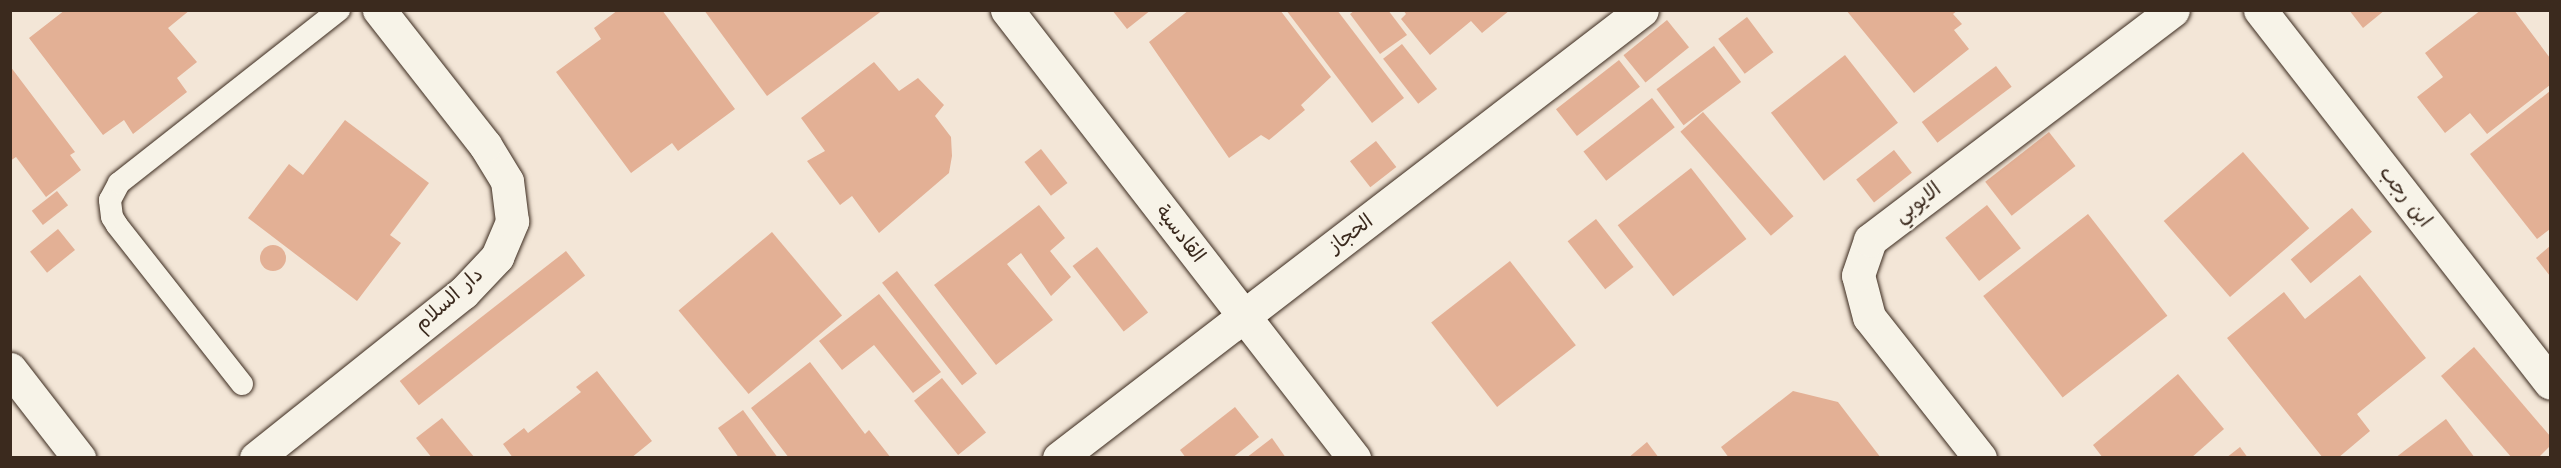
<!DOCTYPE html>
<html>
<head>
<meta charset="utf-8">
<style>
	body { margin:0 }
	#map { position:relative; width:2561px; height:468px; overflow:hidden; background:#f3e6d7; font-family:"Architects Daughter","Playpen Sans Arabic",sans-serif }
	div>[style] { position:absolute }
	.building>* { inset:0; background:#e3b095; transform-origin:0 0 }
	.round { border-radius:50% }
	.roads { filter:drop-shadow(0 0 2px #3b2a1e) drop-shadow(0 0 2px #3b2a1e) }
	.lane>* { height:22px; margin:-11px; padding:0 11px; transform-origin:11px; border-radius:11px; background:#f7f3e8 }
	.street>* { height:33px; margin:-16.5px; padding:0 16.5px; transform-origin:16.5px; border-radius:16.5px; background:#f7f3e8 }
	span { translate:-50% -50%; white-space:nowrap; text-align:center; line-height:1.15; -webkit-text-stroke:4.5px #f7f3e8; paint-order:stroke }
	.street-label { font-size:20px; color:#3b2a1e }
	.frame { position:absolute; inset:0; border:12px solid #3b2a1e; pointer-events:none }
</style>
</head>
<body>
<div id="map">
	<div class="building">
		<div style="clip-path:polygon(65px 10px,190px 10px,168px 28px,197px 62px,177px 78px,187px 92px,133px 134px,124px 120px,103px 135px,29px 38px)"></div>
		<div style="clip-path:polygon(618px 10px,662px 10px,735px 109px,678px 151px,672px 143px,631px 173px,556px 72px,601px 39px,594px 28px)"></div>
		<div style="clip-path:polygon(704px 10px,883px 10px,767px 96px)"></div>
		<div style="clip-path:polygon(1112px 10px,1151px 10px,1127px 29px)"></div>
		<div style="clip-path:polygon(1189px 10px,1280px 10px,1331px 77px,1301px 105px,1305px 110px,1269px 140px,1261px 135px,1229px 158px,1149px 42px)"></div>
		<div style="clip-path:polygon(1286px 10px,1337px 10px,1404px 98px,1372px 123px)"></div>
		<div style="clip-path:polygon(1355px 10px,1388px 10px,1407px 35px,1380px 54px,1350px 14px)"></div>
		<div style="clip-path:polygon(1403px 10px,1510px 10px,1482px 33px,1471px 21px,1430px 55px,1401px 19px,1406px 14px)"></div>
		<div style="clip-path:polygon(1846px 10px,1958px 10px,1953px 14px,1962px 24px,1954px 30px,1969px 49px,1914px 93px)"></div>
		<div style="clip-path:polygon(2349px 10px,2385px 10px,2363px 28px)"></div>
		<div style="clip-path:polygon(2481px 10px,2514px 10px,2550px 58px,2550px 85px,2487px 134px,2470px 113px,2445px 133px,2417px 97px,2443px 77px,2425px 53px)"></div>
		<div style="left:1747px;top:17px;width:44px;height:36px;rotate:53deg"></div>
		<div style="left:1667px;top:20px;width:35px;height:56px;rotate:51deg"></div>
		<div style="left:1402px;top:44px;width:57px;height:24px;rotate:52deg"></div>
		<div style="left:1714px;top:46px;width:45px;height:72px;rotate:53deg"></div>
		<div style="left:1845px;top:55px;width:86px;height:94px;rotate:52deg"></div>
		<div style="left:1619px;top:60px;width:34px;height:80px;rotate:52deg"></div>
		<div style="clip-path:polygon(874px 62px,899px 91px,918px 78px,944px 105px,935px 116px,951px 137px,952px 156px,949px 173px,879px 233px,852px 196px,840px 205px,807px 161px,825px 151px,801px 118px)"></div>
		<div style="clip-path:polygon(10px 66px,75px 152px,70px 155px,81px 170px,46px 197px,16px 157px,10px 161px)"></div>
		<div style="left:1996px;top:66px;width:26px;height:93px;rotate:53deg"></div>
		<div style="clip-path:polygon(2550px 91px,2550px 229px,2537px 239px,2470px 154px)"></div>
		<div style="left:1652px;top:98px;width:37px;height:87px;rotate:52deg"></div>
		<div style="left:1703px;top:112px;width:138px;height:30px;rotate:49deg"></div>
		<div style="clip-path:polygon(345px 120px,429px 183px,390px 235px,401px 243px,357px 301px,248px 218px,289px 164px,303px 175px)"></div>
		<div style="left:2049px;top:132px;width:43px;height:81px;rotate:52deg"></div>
		<div style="left:1376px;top:141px;width:33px;height:33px;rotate:52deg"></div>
		<div style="left:1041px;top:149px;width:43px;height:21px;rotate:52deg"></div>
		<div style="left:1894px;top:150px;width:29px;height:48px;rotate:52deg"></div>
		<div style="left:2243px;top:152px;width:101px;height:105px;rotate:49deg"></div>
		<div style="left:1691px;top:168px;width:90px;height:93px;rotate:52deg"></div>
		<div style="left:57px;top:191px;width:18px;height:32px;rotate:52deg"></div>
		<div style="clip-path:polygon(1039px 205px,1065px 238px,1050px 251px,1071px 277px,1051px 296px,1021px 253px,1007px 264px,1053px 320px,996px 365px,934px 285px)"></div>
		<div style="left:1987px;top:205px;width:55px;height:53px;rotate:52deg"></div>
		<div style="left:2352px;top:208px;width:31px;height:80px;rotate:50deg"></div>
		<div style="left:2088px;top:214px;width:129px;height:133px;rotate:52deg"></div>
		<div style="left:1596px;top:219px;width:61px;height:36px;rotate:52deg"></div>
		<div style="left:58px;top:229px;width:27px;height:36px;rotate:51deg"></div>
		<div style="left:772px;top:232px;width:109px;height:122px;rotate:50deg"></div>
		<div class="round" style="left:260px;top:245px;width:26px;height:26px"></div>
		<div style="clip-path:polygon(2550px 246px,2550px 276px,2536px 258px)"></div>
		<div style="left:1097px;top:247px;width:83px;height:31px;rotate:52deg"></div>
		<div style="left:566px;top:251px;width:31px;height:211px;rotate:52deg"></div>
		<div style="left:1510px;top:261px;width:107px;height:100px;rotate:52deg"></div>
		<div style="left:897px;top:271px;width:130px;height:19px;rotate:52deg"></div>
		<div style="clip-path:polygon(2360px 275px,2426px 358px,2357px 414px,2370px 431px,2338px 458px,2323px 458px,2227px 338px,2284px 292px,2305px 319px)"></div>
		<div style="clip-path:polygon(879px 294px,941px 372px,913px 393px,874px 345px,842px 370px,819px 341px)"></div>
		<div style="clip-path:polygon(2474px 347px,2550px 436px,2550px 446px,2538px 458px,2512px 458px,2441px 376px)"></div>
		<div style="clip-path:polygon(810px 362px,865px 434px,869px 430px,891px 458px,789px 458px,751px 408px)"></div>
		<div style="clip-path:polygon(597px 371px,652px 441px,631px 458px,513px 458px,503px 444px,524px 428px,528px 433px,581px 392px,576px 387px)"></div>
		<div style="clip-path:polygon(2178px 374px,2224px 429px,2191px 458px,2103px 458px,2093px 445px)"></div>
		<div style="left:942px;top:378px;width:70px;height:36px;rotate:51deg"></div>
		<div style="clip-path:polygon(1793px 391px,1838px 402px,1881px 458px,1729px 458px,1721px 447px)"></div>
		<div style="clip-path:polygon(1235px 407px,1259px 437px,1232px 458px,1186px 458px,1180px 450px)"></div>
		<div style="clip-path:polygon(743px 410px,778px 458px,739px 458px,718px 428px)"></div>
		<div style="clip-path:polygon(442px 418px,475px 458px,432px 458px,416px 438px)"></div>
		<div style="clip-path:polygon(2446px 419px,2475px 458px,2395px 458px)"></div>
		<div style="clip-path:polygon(1272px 438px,1286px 458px,1246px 458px)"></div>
		<div style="clip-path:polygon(1647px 442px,1659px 458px,1628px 458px)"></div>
		<div style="clip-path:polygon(2240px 447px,2248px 458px,2226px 458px)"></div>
	</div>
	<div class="roads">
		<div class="lane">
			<div style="left:242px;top:384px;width:202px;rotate:-128.2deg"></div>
			<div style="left:117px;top:225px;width:9px;rotate:-122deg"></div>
			<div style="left:112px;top:217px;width:17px;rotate:-97deg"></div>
			<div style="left:110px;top:200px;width:19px;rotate:-62deg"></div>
			<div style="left:119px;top:183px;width:280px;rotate:-38.2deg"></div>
		</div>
		<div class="street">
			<div style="left:1007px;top:10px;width:567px;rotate:52.24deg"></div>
			<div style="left:2260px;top:10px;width:472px;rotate:52.1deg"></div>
			<div style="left:10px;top:369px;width:113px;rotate:52.2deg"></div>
			<div style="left:256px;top:458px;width:265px;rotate:-38.6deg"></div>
			<div style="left:463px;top:293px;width:50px;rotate:-46.6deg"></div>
			<div style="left:497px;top:257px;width:39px;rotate:-67deg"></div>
			<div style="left:512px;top:221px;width:40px;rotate:-97.1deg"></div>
			<div style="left:507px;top:181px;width:42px;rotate:-121.4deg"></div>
			<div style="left:485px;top:145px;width:172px;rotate:-128.1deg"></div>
			<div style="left:1059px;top:458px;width:735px;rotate:-37.54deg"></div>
			<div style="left:1980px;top:458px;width:179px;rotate:-128.2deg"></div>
			<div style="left:1869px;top:317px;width:43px;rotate:-104.7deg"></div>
			<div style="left:1858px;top:275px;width:37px;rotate:-71deg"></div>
			<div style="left:1870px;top:240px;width:380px;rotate:-37.2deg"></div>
		</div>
	</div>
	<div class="street-label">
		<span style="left:2405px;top:197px;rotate:52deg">ابن رجب</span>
		<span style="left:1918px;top:203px;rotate:-37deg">الايوبي</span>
		<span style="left:1180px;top:234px;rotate:52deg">القادسية</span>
		<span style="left:1351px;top:234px;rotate:-37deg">الحجاز</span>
		<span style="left:449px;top:300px;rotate:-42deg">دار السلام</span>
	</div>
	<div class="frame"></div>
</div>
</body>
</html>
